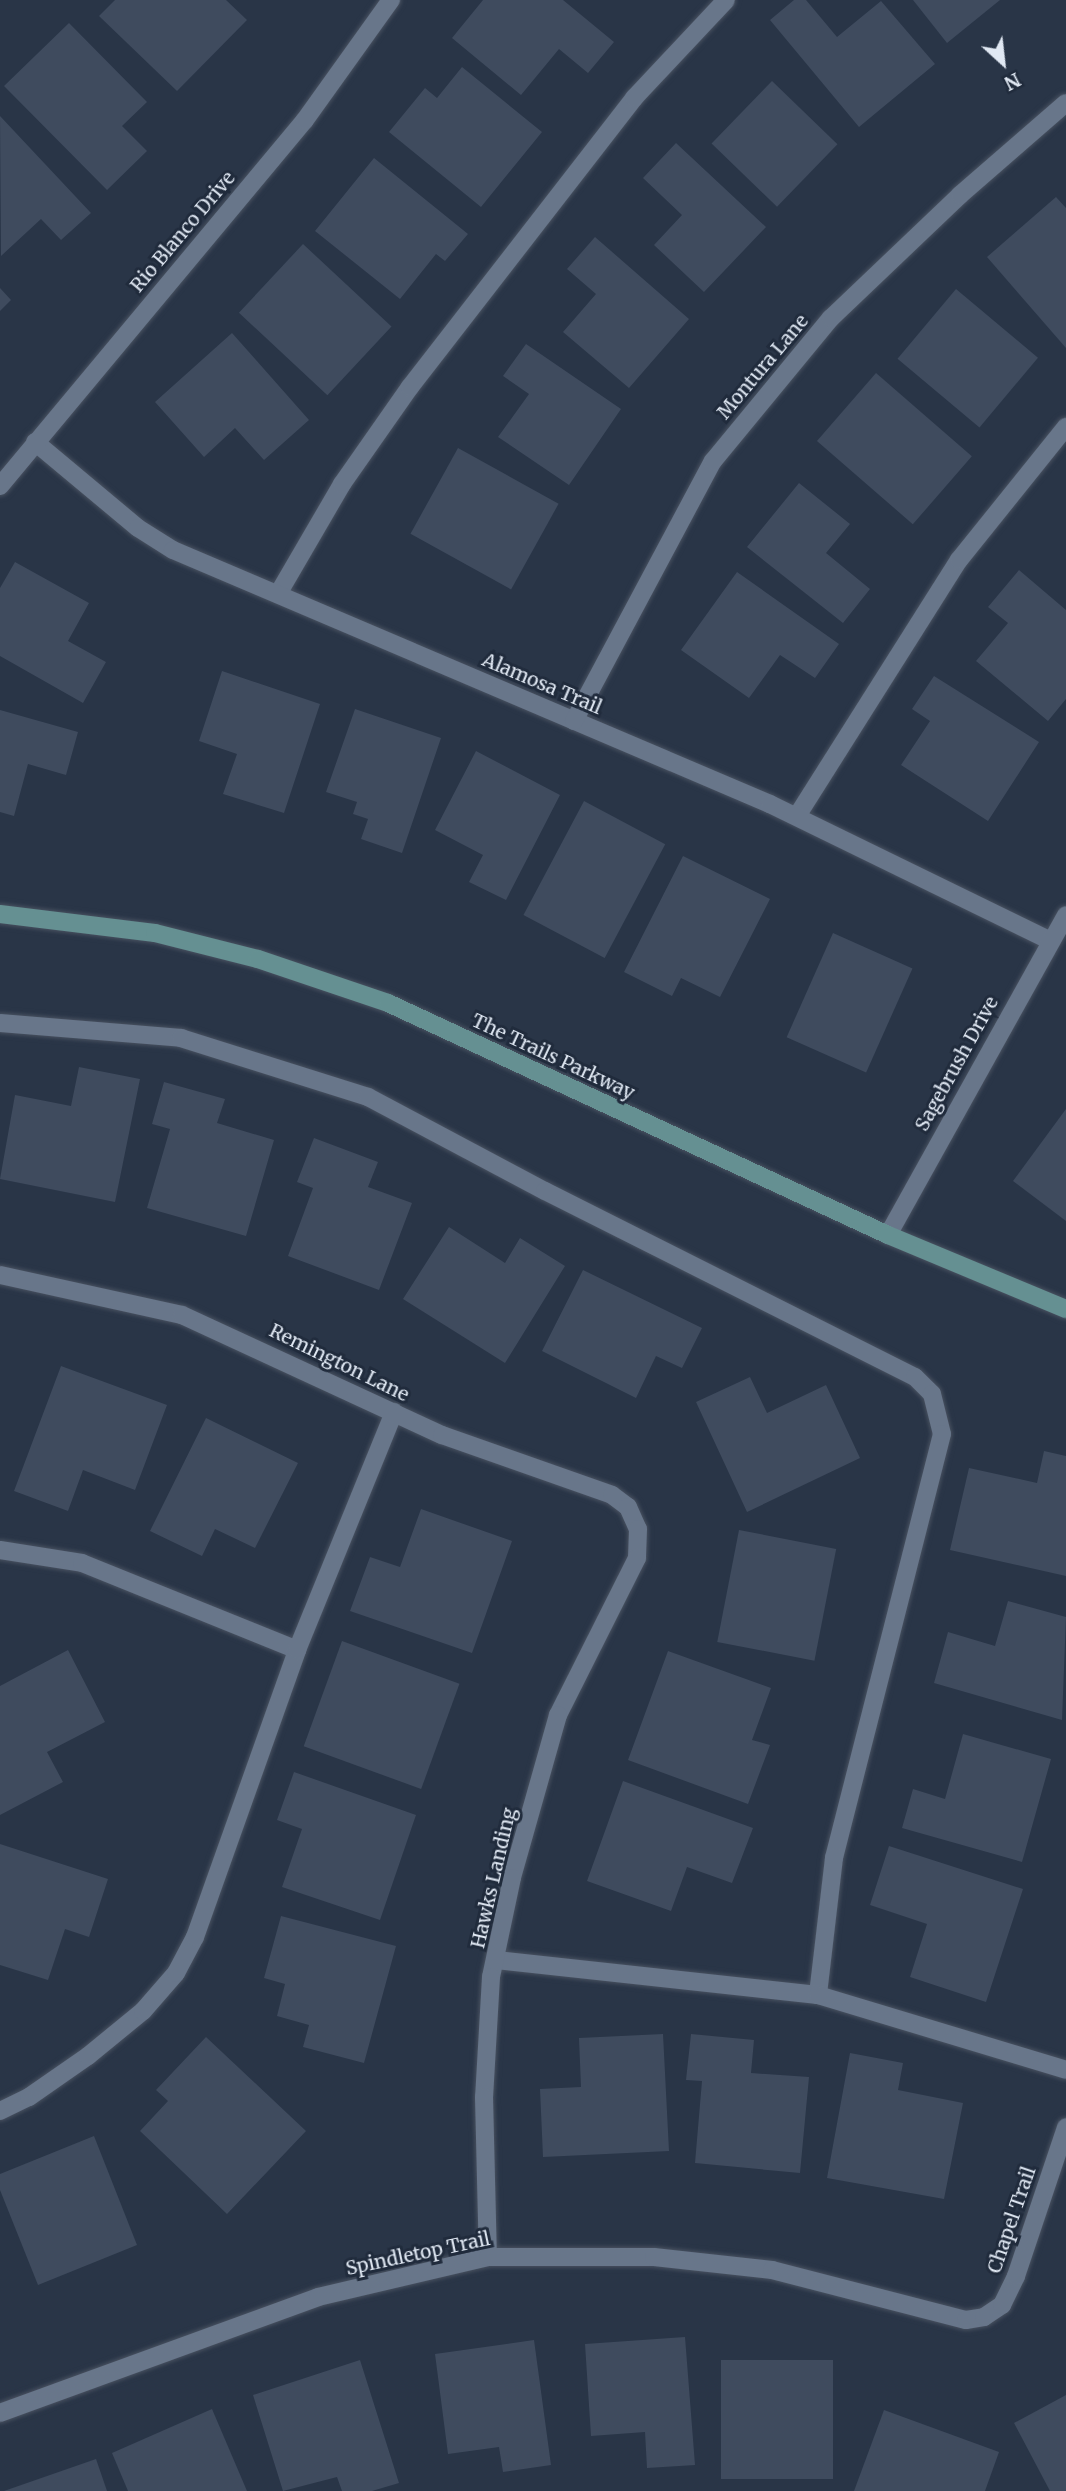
<!DOCTYPE html>
<html>
<head>
<meta charset="utf-8">
<style>
	body { margin:0 }
	#map { position:relative; width:1066px; height:2491px; overflow:hidden; background:#293547; font-family:Merriweather,serif }
	div>[style] { position:absolute }
	.building>* { inset:0; background:#3f4b5e; transform-origin:0 0 }
	.roads { filter:drop-shadow(0 0 2px #485160) drop-shadow(0 0 2px #485160) }
	.lane>* { height:18px; margin:-9px; padding:0 9px; transform-origin:9px; border-radius:9px; background:#68768a }
	.street>* { height:18px; margin:-9px; padding:0 9px; transform-origin:9px; border-radius:9px; background:#68768a }
	.secondary>* { height:18px; margin:-9px; padding:0 9px; transform-origin:9px; border-radius:9px; background:#659092 }
	span { translate:-50% -50%; white-space:nowrap; text-align:center; line-height:1.15; -webkit-text-stroke:6px #202b3c; paint-order:stroke }
	.street-label { font-size:19px; color:#e0e8f3 }
	.north { position:absolute; left:968px; top:28px; width:70px; height:70px; -webkit-text-stroke:5px #202b3c; paint-order:stroke; rotate:153deg; font-size:19px; font-weight:700; line-height:28px; text-align:center; color:#e0e8f3 }
	.north::after { content:''; display:block; margin:auto; width:24px; height:32px; background:#e0e8f3; clip-path:polygon(50% 0,100% 100%,50% 72%,0 100%) }
</style>
</head>
<body>
<div id="map">
	<div class="building">
		<div style="clip-path:polygon(115px 0,226px 0,247px 20px,177px 91px,99px 16px)"></div>
		<div style="clip-path:polygon(483px 0,563px 0,614px 42px,588px 73px,559px 49px,521px 95px,452px 38px)"></div>
		<div style="clip-path:polygon(794px 0,806px 0,837px 37px,881px 1px,935px 64px,859px 127px,770px 20px)"></div>
		<div style="clip-path:polygon(913px 0,1000px 0,947px 43px)"></div>
		<div style="clip-path:polygon(69px 23px,147px 102px,122px 126px,147px 151px,107px 190px,4px 86px)"></div>
		<div style="clip-path:polygon(462px 67px,542px 132px,481px 207px,389px 132px,425px 88px,437px 98px)"></div>
		<div style="left:772px;top:81px;width:91px;height:87px;rotate:44deg"></div>
		<div style="clip-path:polygon(0 116px,91px 213px,61px 240px,41px 219px,1px 256px)"></div>
		<div style="clip-path:polygon(676px 143px,766px 227px,704px 292px,654px 245px,682px 215px,643px 178px)"></div>
		<div style="clip-path:polygon(374px 158px,468px 234px,445px 261px,436px 254px,400px 299px,315px 231px)"></div>
		<div style="clip-path:polygon(1056px 197px,1066px 208px,1066px 348px,987px 257px)"></div>
		<div style="clip-path:polygon(595px 237px,689px 319px,629px 388px,563px 332px,596px 294px,567px 269px)"></div>
		<div style="left:303px;top:244px;width:121px;height:94px;rotate:43deg"></div>
		<div style="clip-path:polygon(0 288px,11px 300px,0 311px)"></div>
		<div style="left:956px;top:289px;width:107px;height:91px;rotate:40deg"></div>
		<div style="clip-path:polygon(232px 333px,309px 420px,264px 460px,235px 428px,204px 457px,155px 402px)"></div>
		<div style="clip-path:polygon(526px 344px,621px 409px,569px 485px,498px 437px,529px 394px,503px 376px)"></div>
		<div style="left:876px;top:373px;width:127px;height:90px;rotate:41deg"></div>
		<div style="left:458px;top:448px;width:115px;height:98px;rotate:29deg"></div>
		<div style="clip-path:polygon(799px 483px,850px 524px,826px 553px,870px 589px,843px 623px,747px 547px)"></div>
		<div style="clip-path:polygon(15px 562px,89px 603px,68px 641px,106px 662px,83px 703px,0 656px,0 588px)"></div>
		<div style="clip-path:polygon(1019px 570px,1066px 610px,1066px 699px,1048px 721px,976px 661px,1008px 623px,988px 607px)"></div>
		<div style="clip-path:polygon(737px 572px,839px 644px,815px 678px,780px 655px,749px 698px,681px 650px)"></div>
		<div style="clip-path:polygon(222px 671px,320px 704px,284px 813px,223px 794px,237px 754px,199px 741px)"></div>
		<div style="clip-path:polygon(934px 676px,1039px 742px,988px 821px,901px 765px,930px 721px,912px 709px)"></div>
		<div style="clip-path:polygon(355px 709px,441px 738px,402px 853px,361px 839px,368px 819px,353px 814px,357px 802px,326px 792px)"></div>
		<div style="clip-path:polygon(0 710px,78px 732px,66px 775px,28px 764px,14px 816px,0 812px)"></div>
		<div style="clip-path:polygon(476px 751px,560px 795px,506px 900px,469px 882px,483px 855px,435px 830px)"></div>
		<div style="left:584px;top:801px;width:92px;height:129px;rotate:28deg"></div>
		<div style="clip-path:polygon(683px 856px,770px 899px,720px 997px,681px 978px,672px 996px,624px 972px)"></div>
		<div style="left:833px;top:933px;width:87px;height:114px;rotate:24deg"></div>
		<div style="clip-path:polygon(79px 1067px,140px 1079px,115px 1202px,0 1179px,15px 1095px,71px 1106px)"></div>
		<div style="clip-path:polygon(164px 1082px,225px 1099px,217px 1123px,274px 1140px,246px 1236px,147px 1208px,170px 1129px,152px 1124px)"></div>
		<div style="clip-path:polygon(1066px 1109px,1066px 1221px,1013px 1181px)"></div>
		<div style="clip-path:polygon(314px 1138px,378px 1162px,368px 1187px,412px 1203px,379px 1290px,288px 1256px,313px 1188px,297px 1182px)"></div>
		<div style="clip-path:polygon(449px 1227px,505px 1263px,520px 1238px,565px 1266px,505px 1363px,403px 1299px)"></div>
		<div style="clip-path:polygon(583px 1270px,702px 1328px,682px 1368px,656px 1356px,636px 1398px,542px 1351px)"></div>
		<div style="clip-path:polygon(61px 1366px,167px 1405px,135px 1490px,83px 1470px,68px 1511px,14px 1491px)"></div>
		<div style="clip-path:polygon(750px 1377px,767px 1413px,826px 1385px,860px 1458px,747px 1512px,696px 1402px)"></div>
		<div style="clip-path:polygon(206px 1418px,298px 1463px,255px 1548px,215px 1529px,202px 1556px,150px 1531px)"></div>
		<div style="clip-path:polygon(1044px 1451px,1066px 1456px,1066px 1576px,950px 1550px,969px 1468px,1037px 1483px)"></div>
		<div style="clip-path:polygon(421px 1509px,512px 1541px,472px 1653px,350px 1611px,370px 1557px,400px 1567px)"></div>
		<div style="left:739px;top:1530px;width:99px;height:114px;rotate:11deg"></div>
		<div style="clip-path:polygon(1008px 1601px,1066px 1617px,1062px 1720px,934px 1683px,948px 1632px,995px 1646px)"></div>
		<div style="left:342px;top:1641px;width:125px;height:112px;rotate:20deg"></div>
		<div style="clip-path:polygon(68px 1650px,105px 1722px,47px 1752px,63px 1782px,0 1815px,0 1686px)"></div>
		<div style="clip-path:polygon(668px 1651px,771px 1688px,752px 1740px,770px 1745px,748px 1804px,628px 1760px)"></div>
		<div style="clip-path:polygon(963px 1734px,1051px 1759px,1022px 1862px,902px 1828px,913px 1789px,945px 1799px)"></div>
		<div style="clip-path:polygon(294px 1772px,416px 1815px,380px 1920px,282px 1887px,302px 1829px,277px 1820px)"></div>
		<div style="clip-path:polygon(623px 1781px,753px 1828px,732px 1883px,687px 1867px,671px 1911px,587px 1881px)"></div>
		<div style="clip-path:polygon(0 1844px,108px 1879px,89px 1937px,65px 1929px,48px 1980px,0 1965px)"></div>
		<div style="clip-path:polygon(889px 1846px,1023px 1889px,986px 2002px,910px 1977px,927px 1924px,870px 1905px)"></div>
		<div style="clip-path:polygon(281px 1916px,396px 1946px,364px 2063px,303px 2047px,309px 2025px,277px 2016px,285px 1984px,264px 1978px)"></div>
		<div style="clip-path:polygon(663px 2034px,669px 2151px,543px 2157px,540px 2089px,581px 2087px,579px 2038px)"></div>
		<div style="clip-path:polygon(691px 2034px,754px 2040px,751px 2073px,809px 2077px,800px 2173px,695px 2163px,702px 2081px,686px 2080px)"></div>
		<div style="clip-path:polygon(206px 2037px,306px 2131px,227px 2214px,140px 2131px,168px 2101px,156px 2090px)"></div>
		<div style="clip-path:polygon(850px 2053px,903px 2063px,898px 2090px,963px 2103px,944px 2199px,827px 2178px)"></div>
		<div style="clip-path:polygon(94px 2136px,137px 2245px,38px 2285px,0 2190px,0 2174px)"></div>
		<div style="clip-path:polygon(685px 2337px,695px 2465px,647px 2468px,645px 2432px,591px 2436px,585px 2344px)"></div>
		<div style="clip-path:polygon(534px 2340px,551px 2465px,503px 2472px,499px 2447px,448px 2454px,435px 2354px)"></div>
		<div style="clip-path:polygon(360px 2360px,399px 2483px,372px 2491px,342px 2491px,337px 2477px,283px 2491px,253px 2395px)"></div>
		<div style="left:833px;top:2360px;width:119px;height:112px;rotate:90deg"></div>
		<div style="clip-path:polygon(1066px 2395px,1066px 2491px,1050px 2491px,1014px 2423px)"></div>
		<div style="clip-path:polygon(212px 2409px,247px 2491px,128px 2491px,112px 2453px)"></div>
		<div style="clip-path:polygon(884px 2410px,999px 2452px,985px 2491px,854px 2491px)"></div>
		<div style="clip-path:polygon(96px 2459px,107px 2491px,4px 2491px)"></div>
	</div>
	<div class="roads">
		<div class="lane">
			<div style="left:278px;top:594px;width:127px;rotate:-59.8deg"></div>
			<div style="left:342px;top:484px;width:118px;rotate:-55deg"></div>
			<div style="left:410px;top:387px;width:366px;rotate:-52.2deg"></div>
			<div style="left:634px;top:98px;width:134px;rotate:-46.8deg"></div>
			<div style="left:797px;top:816px;width:303px;rotate:-57.7deg"></div>
			<div style="left:959px;top:560px;width:171px;rotate:-51.2deg"></div>
			<div style="left:0;top:1023px;width:182px;rotate:4.7deg"></div>
			<div style="left:181px;top:1038px;width:196px;rotate:17.5deg"></div>
			<div style="left:368px;top:1097px;width:200px;rotate:28deg"></div>
			<div style="left:545px;top:1191px;width:414px;rotate:26.7deg"></div>
			<div style="left:915px;top:1377px;width:24px;rotate:45deg"></div>
			<div style="left:932px;top:1394px;width:41px;rotate:76deg"></div>
			<div style="left:942px;top:1434px;width:438px;rotate:104.3deg"></div>
			<div style="left:834px;top:1858px;width:138px;rotate:96.7deg"></div>
			<div style="left:0;top:1550px;width:83px;rotate:9deg"></div>
			<div style="left:82px;top:1563px;width:232px;rotate:22deg"></div>
			<div style="left:496px;top:1960px;width:324px;rotate:6.2deg"></div>
			<div style="left:818px;top:1995px;width:259px;rotate:16.8deg"></div>
			<div style="left:0;top:2111px;width:32px;rotate:-26deg"></div>
			<div style="left:29px;top:2097px;width:72px;rotate:-34.8deg"></div>
			<div style="left:88px;top:2056px;width:71px;rotate:-39.3deg"></div>
			<div style="left:143px;top:2011px;width:50px;rotate:-49deg"></div>
			<div style="left:176px;top:1973px;width:41px;rotate:-62.2deg"></div>
			<div style="left:195px;top:1937px;width:305px;rotate:-70.4deg"></div>
			<div style="left:297px;top:1650px;width:257px;rotate:-67.8deg"></div>
		</div>
		<div class="street">
			<div style="left:35px;top:442px;width:134px;rotate:39.9deg"></div>
			<div style="left:138px;top:528px;width:41px;rotate:32.2deg"></div>
			<div style="left:173px;top:550px;width:649px;rotate:23.05deg"></div>
			<div style="left:770px;top:804px;width:310px;rotate:26deg"></div>
			<div style="left:0;top:486px;width:476px;rotate:-50.2deg"></div>
			<div style="left:305px;top:120px;width:148px;rotate:-54.4deg"></div>
			<div style="left:574px;top:721px;width:295px;rotate:-61.9deg"></div>
			<div style="left:713px;top:461px;width:185px;rotate:-50.5deg"></div>
			<div style="left:831px;top:318px;width:178px;rotate:-43.6deg"></div>
			<div style="left:960px;top:195px;width:140px;rotate:-41deg"></div>
			<div style="left:888px;top:1235px;width:366px;rotate:-60.9deg"></div>
			<div style="left:0;top:1275px;width:186px;rotate:12.4deg"></div>
			<div style="left:182px;top:1315px;width:286px;rotate:24.8deg"></div>
			<div style="left:442px;top:1435px;width:180px;rotate:19.4deg"></div>
			<div style="left:612px;top:1495px;width:20px;rotate:37deg"></div>
			<div style="left:628px;top:1507px;width:24px;rotate:66deg"></div>
			<div style="left:638px;top:1529px;width:29px;rotate:92deg"></div>
			<div style="left:637px;top:1558px;width:176px;rotate:116.7deg"></div>
			<div style="left:558px;top:1715px;width:169px;rotate:105.8deg"></div>
			<div style="left:512px;top:1878px;width:101px;rotate:102deg"></div>
			<div style="left:491px;top:1977px;width:120px;rotate:93.3deg"></div>
			<div style="left:484px;top:2097px;width:160px;rotate:88.6deg"></div>
			<div style="left:0;top:2413px;width:338px;rotate:-20deg"></div>
			<div style="left:318px;top:2297px;width:175px;rotate:-13.2deg"></div>
			<div style="left:488px;top:2257px;width:166px"></div>
			<div style="left:654px;top:2257px;width:119px;rotate:6.3deg"></div>
			<div style="left:772px;top:2270px;width:200px;rotate:14.5deg"></div>
			<div style="left:966px;top:2320px;width:18px;rotate:-9deg"></div>
			<div style="left:984px;top:2317px;width:22px;rotate:-34deg"></div>
			<div style="left:1002px;top:2305px;width:32px;rotate:-64deg"></div>
			<div style="left:1016px;top:2276px;width:157px;rotate:-71.4deg"></div>
		</div>
		<div class="secondary">
			<div style="left:0;top:914px;width:156px;rotate:7deg"></div>
			<div style="left:155px;top:933px;width:106px;rotate:14.2deg"></div>
			<div style="left:258px;top:959px;width:137px;rotate:18.7deg"></div>
			<div style="left:388px;top:1003px;width:551px;rotate:24.89deg"></div>
			<div style="left:888px;top:1235px;width:193px;rotate:22.6deg"></div>
		</div>
	</div>
	<div class="street-label">
		<span style="left:183px;top:232px;rotate:-50deg">Rio Blanco Drive</span>
		<span style="left:763px;top:367px;rotate:-50deg">Montura Lane</span>
		<span style="left:542px;top:684px;rotate:23deg">Alamosa Trail</span>
		<span style="left:553px;top:1057px;rotate:25deg">The Trails Parkway</span>
		<span style="left:957px;top:1064px;rotate:-61deg">Sagebrush Drive</span>
		<span style="left:339px;top:1363px;rotate:26deg">Remington Lane</span>
		<span style="left:494px;top:1878px;rotate:-77deg">Hawks Landing</span>
		<span style="left:1012px;top:2220px;rotate:-71deg">Chapel Trail</span>
		<span style="left:418px;top:2254px;rotate:-12deg">Spindletop Trail</span>
	</div>
	<div class="north">N</div>
</div>
</body>
</html>
